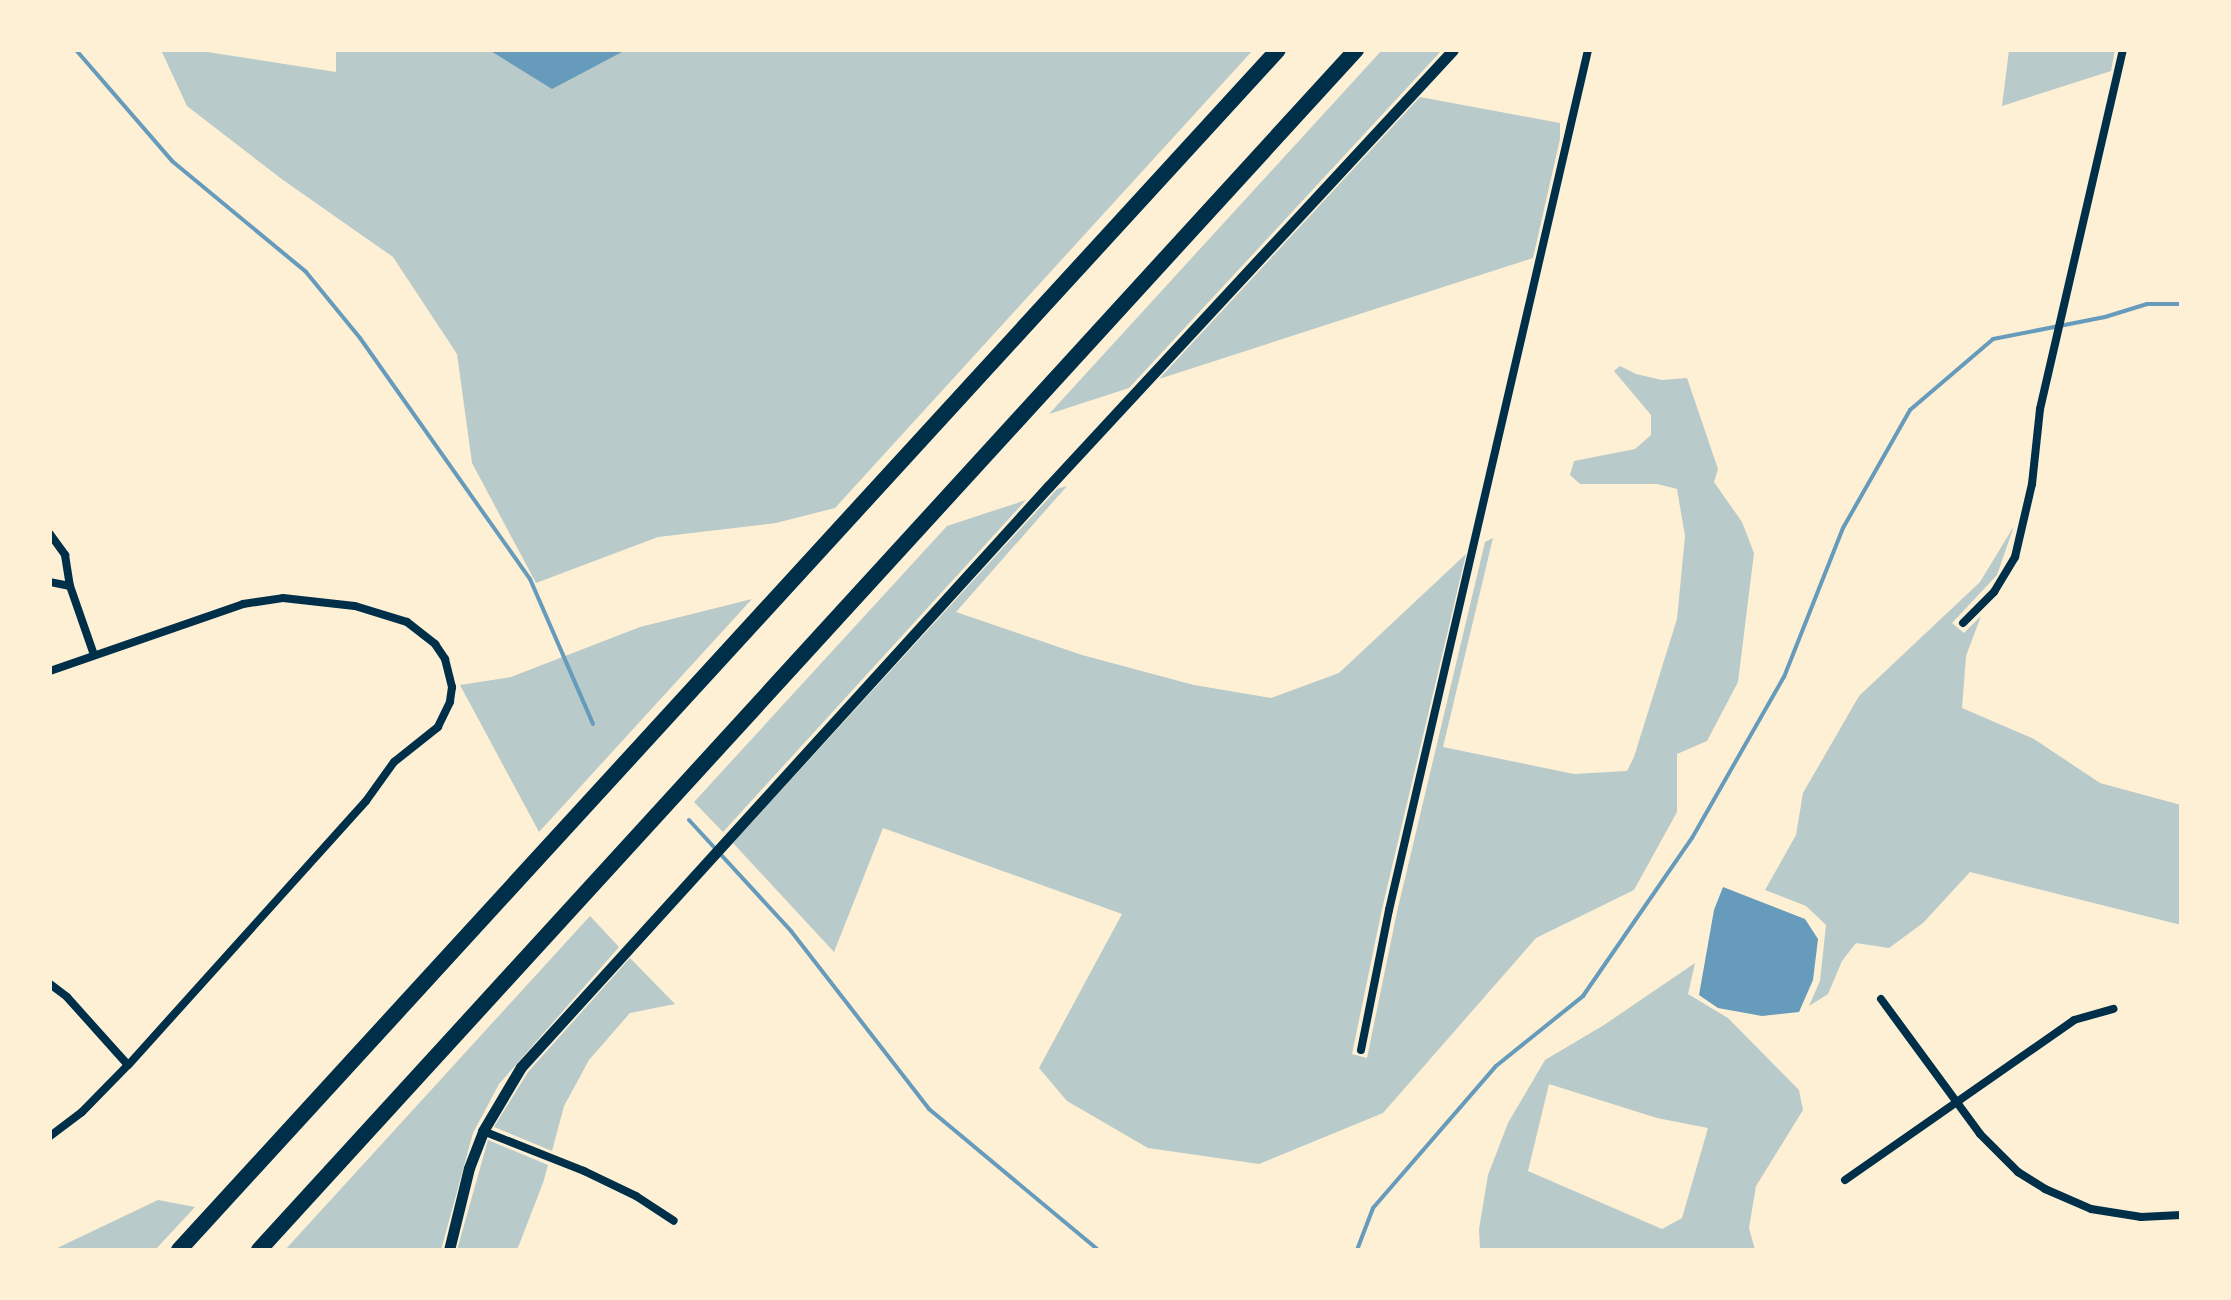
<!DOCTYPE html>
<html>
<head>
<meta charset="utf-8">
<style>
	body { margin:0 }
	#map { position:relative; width:2231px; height:1300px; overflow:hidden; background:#fdf0d5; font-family:Inter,sans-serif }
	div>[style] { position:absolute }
	.green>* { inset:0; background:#b9caca }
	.water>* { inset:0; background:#669bbc }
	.stream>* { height:4px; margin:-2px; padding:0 2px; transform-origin:2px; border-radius:2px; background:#669bbc }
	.minor>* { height:8px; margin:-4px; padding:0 4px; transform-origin:4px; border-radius:4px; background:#003049 }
	.tertiary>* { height:11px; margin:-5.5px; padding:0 5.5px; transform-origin:5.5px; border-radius:5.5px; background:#003049 }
	.motorway>* { height:16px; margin:-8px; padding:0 8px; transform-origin:8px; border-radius:8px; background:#003049 }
	span { translate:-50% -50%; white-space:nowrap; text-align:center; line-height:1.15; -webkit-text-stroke:8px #fdf0d5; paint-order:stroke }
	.frame { position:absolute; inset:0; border:52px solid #fdf0d5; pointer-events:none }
</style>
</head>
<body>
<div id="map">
	<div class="green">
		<div style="clip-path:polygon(161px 50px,194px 50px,336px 72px,336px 50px,489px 50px,552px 88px,620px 51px,616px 50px,1253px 50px,835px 508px,776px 523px,658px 537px,536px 583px,472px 463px,457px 354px,393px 257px,283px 180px,187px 106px)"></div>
		<div style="clip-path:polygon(1382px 50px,1442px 50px,1129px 388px,1049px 414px)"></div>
		<div style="clip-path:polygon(2009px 50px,2115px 50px,2111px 71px,2002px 106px)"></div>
		<div style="clip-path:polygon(1420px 97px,1560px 123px,1560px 139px,1533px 258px,1159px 379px)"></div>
		<div style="clip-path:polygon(1620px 366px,1636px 374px,1662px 380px,1687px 378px,1718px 469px,1714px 482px,1742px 522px,1754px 553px,1738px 682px,1707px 741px,1677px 754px,1677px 812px,1634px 890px,1536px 938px,1383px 1113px,1259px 1164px,1148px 1148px,1067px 1101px,1039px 1068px,1122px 914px,883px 828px,834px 952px,733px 843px,1057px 489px,1067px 486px,956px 612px,1082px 655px,1194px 685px,1271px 698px,1339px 673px,1466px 554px,1382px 909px,1352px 1054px,1367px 1058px,1397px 912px,1485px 542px,1493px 538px,1443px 747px,1574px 774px,1627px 771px,1634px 757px,1677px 619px,1685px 536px,1677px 489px,1657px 484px,1580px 484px,1570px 475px,1574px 461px,1635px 449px,1651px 435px,1651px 415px,1614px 371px)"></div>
		<div style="clip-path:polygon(1026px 500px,723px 832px,694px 802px,947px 526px)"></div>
		<div style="clip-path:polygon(2014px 526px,1997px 575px,1952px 623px,1964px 633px,1981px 616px,1966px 656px,1962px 708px,2034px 739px,2100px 783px,2181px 805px,2181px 925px,1970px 872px,1923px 923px,1889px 948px,1856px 943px,1842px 961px,1828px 994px,1809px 1006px,1820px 981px,1826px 925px,1806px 906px,1765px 890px,1796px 835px,1803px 793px,1859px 696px,1980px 582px)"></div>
		<div style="clip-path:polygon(752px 599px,539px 832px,460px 685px,511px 677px,640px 627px)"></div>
		<div style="clip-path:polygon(590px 916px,619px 947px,499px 1084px,473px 1133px,441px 1250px,285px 1250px)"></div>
		<div style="clip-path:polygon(630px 958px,675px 1004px,630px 1013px,589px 1060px,564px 1106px,552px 1151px,494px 1127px,528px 1072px)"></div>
		<div style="clip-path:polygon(evenodd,1695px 963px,1688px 994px,1728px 1018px,1799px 1090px,1803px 1110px,1756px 1186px,1749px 1228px,1755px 1250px,1480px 1250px,1479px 1229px,1488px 1175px,1508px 1123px,1545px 1060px,1604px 1025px,1695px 963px,1549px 1084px,1657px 1118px,1708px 1128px,1682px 1218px,1662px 1229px,1528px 1171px,1549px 1084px)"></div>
		<div style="clip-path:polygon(488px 1140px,548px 1165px,543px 1183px,517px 1250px,457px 1250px)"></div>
		<div style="clip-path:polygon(158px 1200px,195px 1207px,155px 1250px,53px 1250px)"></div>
	</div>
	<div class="water">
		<div style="clip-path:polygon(489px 50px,616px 50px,622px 52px,552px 89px)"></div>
		<div style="clip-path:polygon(1723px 887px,1805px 919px,1818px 939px,1813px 980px,1799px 1012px,1762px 1016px,1718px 1008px,1699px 995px,1714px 910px)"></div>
	</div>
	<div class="stream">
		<div style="left:76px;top:50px;width:147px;rotate:49.1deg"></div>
		<div style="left:172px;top:161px;width:174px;rotate:39.6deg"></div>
		<div style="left:306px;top:272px;width:85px;rotate:50.7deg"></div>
		<div style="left:360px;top:338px;width:295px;rotate:54.8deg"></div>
		<div style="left:530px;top:579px;width:158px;rotate:66.5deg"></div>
		<div style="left:689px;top:820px;width:151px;rotate:47.4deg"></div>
		<div style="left:791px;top:931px;width:225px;rotate:52.2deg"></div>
		<div style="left:929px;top:1109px;width:220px;rotate:39.8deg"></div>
		<div style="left:1357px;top:1250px;width:45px;rotate:-69.1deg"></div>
		<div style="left:1373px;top:1208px;width:188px;rotate:-49.1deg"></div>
		<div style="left:1496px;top:1066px;width:112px;rotate:-38.8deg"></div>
		<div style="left:1583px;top:996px;width:192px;rotate:-55.4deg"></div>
		<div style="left:1692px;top:838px;width:185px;rotate:-60.3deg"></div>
		<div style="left:1784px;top:677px;width:160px;rotate:-68.4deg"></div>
		<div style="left:1843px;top:528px;width:136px;rotate:-60.4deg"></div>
		<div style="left:1910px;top:410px;width:109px;rotate:-40.5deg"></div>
		<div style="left:1993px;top:339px;width:114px;rotate:-11.1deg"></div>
		<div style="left:2105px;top:317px;width:44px;rotate:-17.2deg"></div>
		<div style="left:2147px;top:304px;width:34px"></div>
	</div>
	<div class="minor">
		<div style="left:50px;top:534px;width:26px;rotate:54deg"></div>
		<div style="left:65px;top:555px;width:31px;rotate:81deg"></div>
		<div style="left:70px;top:586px;width:20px;rotate:-169deg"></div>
		<div style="left:70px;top:586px;width:73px;rotate:70.8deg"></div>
		<div style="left:1963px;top:623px;width:44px;rotate:-45deg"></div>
		<div style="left:1994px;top:592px;width:41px;rotate:-59deg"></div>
		<div style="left:2015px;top:557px;width:75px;rotate:-76.9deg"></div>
		<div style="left:2032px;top:484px;width:75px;rotate:-83.9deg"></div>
		<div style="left:2040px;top:409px;width:368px;rotate:-77deg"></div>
		<div style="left:50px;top:671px;width:204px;rotate:-19.1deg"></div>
		<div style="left:243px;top:604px;width:40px;rotate:-8.5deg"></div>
		<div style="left:283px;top:598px;width:72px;rotate:6.3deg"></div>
		<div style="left:355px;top:606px;width:54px;rotate:17.1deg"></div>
		<div style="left:407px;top:622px;width:36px;rotate:38deg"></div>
		<div style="left:435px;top:644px;width:18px;rotate:56deg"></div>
		<div style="left:445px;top:659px;width:29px;rotate:76deg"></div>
		<div style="left:452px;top:687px;width:15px;rotate:98deg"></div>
		<div style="left:450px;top:702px;width:28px;rotate:116deg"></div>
		<div style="left:438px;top:727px;width:56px;rotate:141.5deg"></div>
		<div style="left:394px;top:762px;width:48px;rotate:125.7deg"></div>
		<div style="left:366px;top:801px;width:355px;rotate:132deg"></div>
		<div style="left:128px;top:1065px;width:66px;rotate:134.4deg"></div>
		<div style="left:82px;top:1112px;width:40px;rotate:143deg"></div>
		<div style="left:50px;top:984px;width:21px;rotate:37deg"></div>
		<div style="left:67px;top:997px;width:91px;rotate:48.1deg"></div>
		<div style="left:1881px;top:999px;width:167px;rotate:53.7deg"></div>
		<div style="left:1980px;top:1134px;width:54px;rotate:45deg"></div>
		<div style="left:2018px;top:1172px;width:32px;rotate:32deg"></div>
		<div style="left:2045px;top:1189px;width:50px;rotate:23.5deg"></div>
		<div style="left:2091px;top:1209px;width:51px;rotate:9.1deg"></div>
		<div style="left:2141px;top:1217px;width:40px;rotate:-2.9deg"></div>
		<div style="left:1361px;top:1050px;width:143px;rotate:-78.7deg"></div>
		<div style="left:1389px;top:910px;width:883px;rotate:-76.97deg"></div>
		<div style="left:483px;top:1131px;width:109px;rotate:21.6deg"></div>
		<div style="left:584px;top:1171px;width:58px;rotate:25.7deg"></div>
		<div style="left:636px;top:1196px;width:45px;rotate:33.3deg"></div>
		<div style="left:1845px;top:1180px;width:279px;rotate:-34.9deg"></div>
		<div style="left:2074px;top:1020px;width:41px;rotate:-15.8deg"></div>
	</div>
	<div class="tertiary">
		<div style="left:449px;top:1250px;width:84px;rotate:-76.3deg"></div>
		<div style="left:469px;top:1168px;width:40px;rotate:-69deg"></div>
		<div style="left:483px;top:1131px;width:74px;rotate:-59.3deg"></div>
		<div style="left:521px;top:1067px;width:785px;rotate:-47.74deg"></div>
		<div style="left:1049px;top:486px;width:594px;rotate:-47.18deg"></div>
	</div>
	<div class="motorway">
		<div style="left:179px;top:1250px;width:1627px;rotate:-47.52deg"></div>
		<div style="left:259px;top:1250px;width:1626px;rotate:-47.57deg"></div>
	</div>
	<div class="frame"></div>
</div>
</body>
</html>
